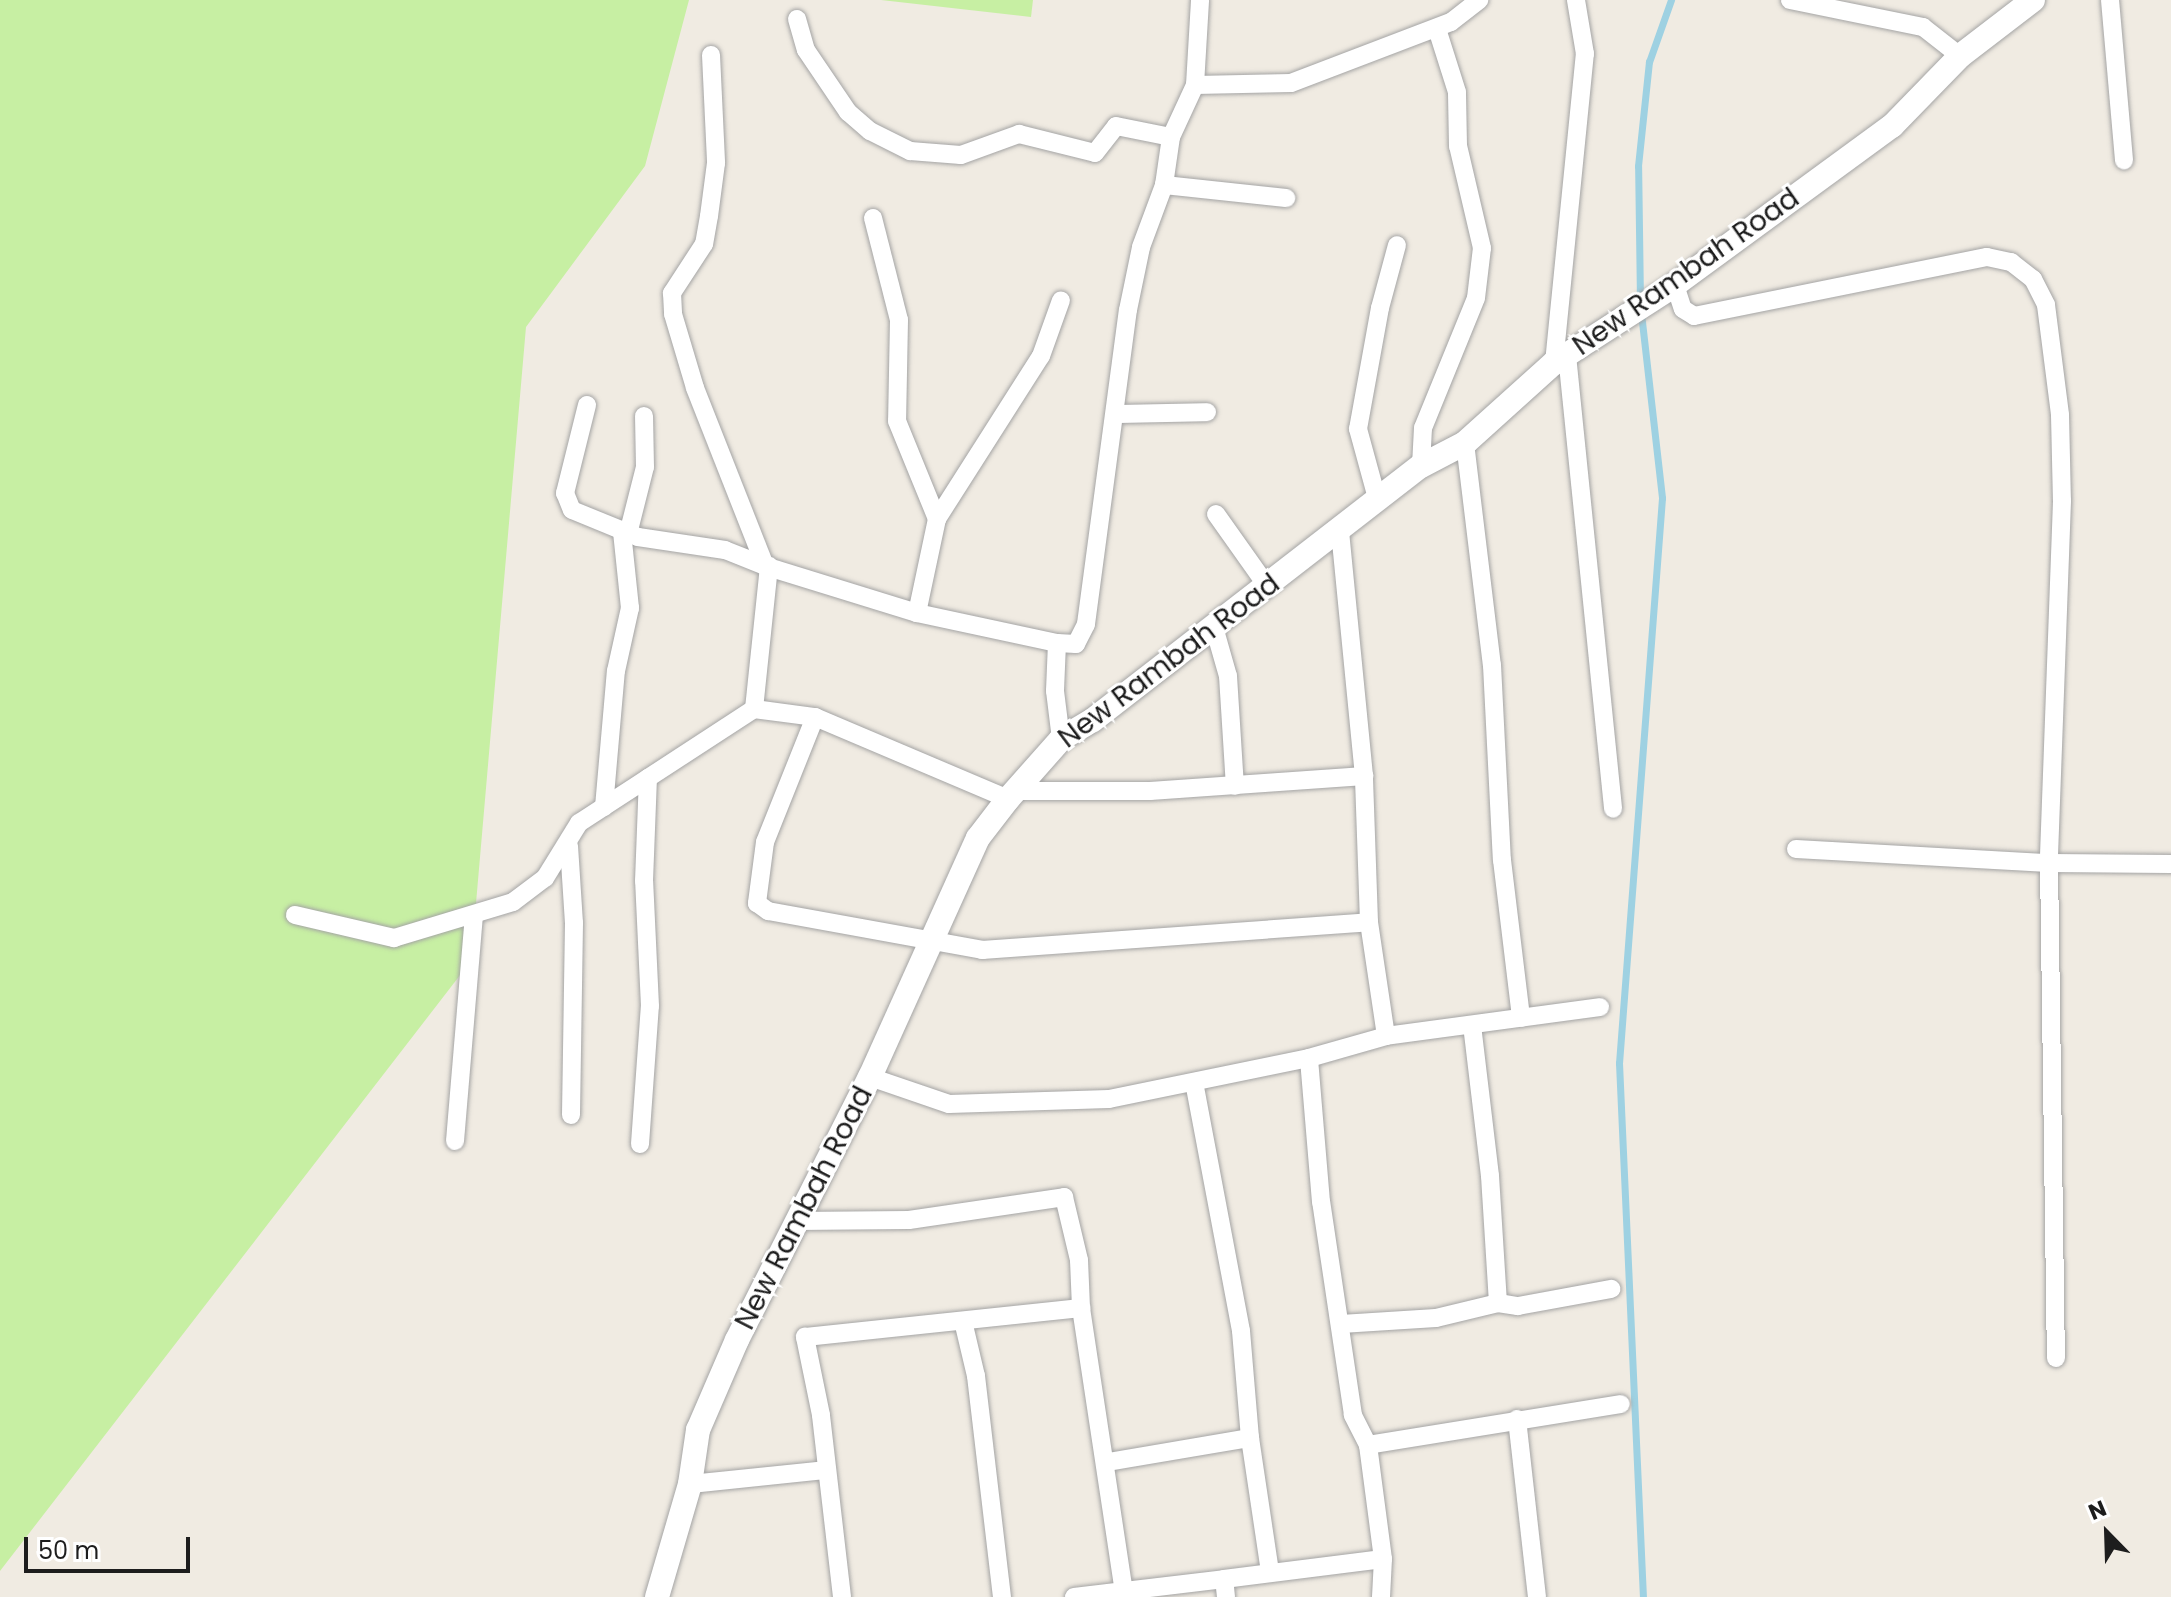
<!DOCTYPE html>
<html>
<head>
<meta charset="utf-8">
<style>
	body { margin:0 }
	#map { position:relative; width:2171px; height:1597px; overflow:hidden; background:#f0ebe2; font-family:Poppins,sans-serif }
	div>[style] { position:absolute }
	.grass>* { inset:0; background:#c7efa3 }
	.stream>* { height:7px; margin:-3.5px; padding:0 3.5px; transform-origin:3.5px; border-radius:3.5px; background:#9ed1e2 }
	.roads { filter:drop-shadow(0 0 2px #a4a4a4) drop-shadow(0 0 2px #a4a4a4) }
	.minor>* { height:18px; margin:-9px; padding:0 9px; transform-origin:9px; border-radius:9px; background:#fff }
	.tertiary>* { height:24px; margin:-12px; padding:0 12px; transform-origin:12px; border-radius:12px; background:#fff }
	span { translate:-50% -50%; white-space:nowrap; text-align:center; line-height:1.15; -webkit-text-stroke:6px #fff; paint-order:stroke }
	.street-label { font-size:28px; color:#1d1d1d }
	.north { position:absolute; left:2067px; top:1493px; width:80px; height:80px; -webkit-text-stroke:6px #fff; paint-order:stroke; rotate:337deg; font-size:22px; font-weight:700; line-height:32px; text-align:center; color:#1d1d1d }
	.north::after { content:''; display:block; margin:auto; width:28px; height:36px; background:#1d1d1d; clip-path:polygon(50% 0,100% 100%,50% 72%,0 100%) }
	.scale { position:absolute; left:24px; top:1537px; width:166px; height:36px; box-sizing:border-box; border:4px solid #1d1d1d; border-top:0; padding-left:10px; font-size:24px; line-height:28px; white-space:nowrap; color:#1d1d1d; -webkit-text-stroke:6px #fff; paint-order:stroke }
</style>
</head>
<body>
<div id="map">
	<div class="grass">
		<div style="clip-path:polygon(0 0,689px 0,645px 166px,526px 327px,471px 961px,0 1571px)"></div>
		<div style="clip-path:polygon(881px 0,1033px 0,1031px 17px)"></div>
	</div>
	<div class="stream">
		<div style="left:1640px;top:301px;width:135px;rotate:-90.8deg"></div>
		<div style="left:1638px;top:166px;width:105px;rotate:-84deg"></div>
		<div style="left:1649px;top:62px;width:66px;rotate:-70.5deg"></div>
		<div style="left:1641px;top:313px;width:186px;rotate:83.5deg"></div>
		<div style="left:1662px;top:498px;width:567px;rotate:94.35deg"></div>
		<div style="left:1619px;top:1063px;width:535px;rotate:87.43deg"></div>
	</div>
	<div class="roads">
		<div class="minor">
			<div style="left:1790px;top:0;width:136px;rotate:11.5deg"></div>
			<div style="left:1923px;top:27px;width:47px;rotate:38.1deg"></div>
			<div style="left:2110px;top:0;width:161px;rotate:85deg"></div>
			<div style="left:797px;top:19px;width:32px;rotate:74deg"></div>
			<div style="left:806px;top:50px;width:75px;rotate:55.9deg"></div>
			<div style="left:848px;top:112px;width:29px;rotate:41deg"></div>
			<div style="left:870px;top:131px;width:45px;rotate:26.6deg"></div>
			<div style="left:910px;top:151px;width:51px;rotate:4.5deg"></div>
			<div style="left:961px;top:155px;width:62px;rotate:-19.9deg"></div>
			<div style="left:1019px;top:134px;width:78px;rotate:14deg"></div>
			<div style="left:1095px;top:153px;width:34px;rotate:-52deg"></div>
			<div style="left:1116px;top:126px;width:56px;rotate:11.3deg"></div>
			<div style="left:711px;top:55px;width:108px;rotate:87.3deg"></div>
			<div style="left:716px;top:163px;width:53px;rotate:97.5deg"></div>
			<div style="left:709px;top:216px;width:28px;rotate:100deg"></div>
			<div style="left:704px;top:244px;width:59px;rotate:123.1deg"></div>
			<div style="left:672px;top:293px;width:21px;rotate:87deg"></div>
			<div style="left:673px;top:314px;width:77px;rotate:73.4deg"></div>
			<div style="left:695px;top:388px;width:191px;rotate:68.5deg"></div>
			<div style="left:765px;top:566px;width:159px;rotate:17.2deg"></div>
			<div style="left:917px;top:613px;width:143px;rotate:12.1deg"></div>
			<div style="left:1057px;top:643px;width:48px;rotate:92.4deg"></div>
			<div style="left:1055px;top:691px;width:48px;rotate:82.9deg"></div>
			<div style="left:1195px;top:85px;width:85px;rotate:-86.6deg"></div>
			<div style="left:1164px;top:185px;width:123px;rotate:6.1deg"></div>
			<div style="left:873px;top:218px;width:105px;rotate:75.7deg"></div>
			<div style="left:899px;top:320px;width:101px;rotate:91.1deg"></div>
			<div style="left:897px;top:421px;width:106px;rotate:67.8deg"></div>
			<div style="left:1675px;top:285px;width:25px;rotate:72deg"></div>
			<div style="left:1683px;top:309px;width:13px;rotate:32deg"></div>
			<div style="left:1694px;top:316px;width:299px;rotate:-11.4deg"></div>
			<div style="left:1987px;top:257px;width:25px;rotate:12deg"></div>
			<div style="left:2011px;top:262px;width:28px;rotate:38deg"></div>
			<div style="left:2033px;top:279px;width:29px;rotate:63deg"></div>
			<div style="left:2046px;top:305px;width:111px;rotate:82.7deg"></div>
			<div style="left:2060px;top:415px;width:86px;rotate:88.7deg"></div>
			<div style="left:2062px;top:501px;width:362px;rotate:92.1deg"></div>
			<div style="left:2049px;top:863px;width:122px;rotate:0.5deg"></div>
			<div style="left:1567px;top:355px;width:456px;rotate:84.2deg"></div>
			<div style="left:1554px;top:363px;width:311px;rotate:-84.3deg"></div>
			<div style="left:1585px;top:54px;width:55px;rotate:-99.5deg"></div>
			<div style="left:587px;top:405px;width:91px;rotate:104deg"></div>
			<div style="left:565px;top:493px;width:18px;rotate:68deg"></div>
			<div style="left:572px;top:510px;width:71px;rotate:22.2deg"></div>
			<div style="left:638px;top:537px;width:88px;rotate:8.5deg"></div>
			<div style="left:725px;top:550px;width:43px;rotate:21.8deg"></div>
			<div style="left:1115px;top:414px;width:92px;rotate:-1.2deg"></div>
			<div style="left:1465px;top:443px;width:224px;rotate:83.1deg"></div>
			<div style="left:1492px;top:665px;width:195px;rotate:87.1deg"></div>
			<div style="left:1502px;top:860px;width:159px;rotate:83.1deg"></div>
			<div style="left:1421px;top:466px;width:38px;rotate:-87deg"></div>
			<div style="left:1423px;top:428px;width:140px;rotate:-67.8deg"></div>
			<div style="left:1476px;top:298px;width:50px;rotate:-83.2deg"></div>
			<div style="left:1482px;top:248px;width:105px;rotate:-103.2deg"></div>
			<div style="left:1458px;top:146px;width:54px;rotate:-91.1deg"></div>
			<div style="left:1457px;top:92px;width:66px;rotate:-107.6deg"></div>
			<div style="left:1378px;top:502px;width:76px;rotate:-105.3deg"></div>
			<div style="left:1358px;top:429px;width:123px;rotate:-79.7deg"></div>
			<div style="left:1380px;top:308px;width:65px;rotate:-74.9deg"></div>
			<div style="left:1216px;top:514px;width:88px;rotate:54.7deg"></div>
			<div style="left:628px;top:534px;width:69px;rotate:-75.8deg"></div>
			<div style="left:645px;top:467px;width:51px;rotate:-91.1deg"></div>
			<div style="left:917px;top:613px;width:96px;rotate:-78deg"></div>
			<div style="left:937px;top:519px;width:193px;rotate:-57.5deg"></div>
			<div style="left:1041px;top:356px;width:59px;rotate:-70.3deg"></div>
			<div style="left:1214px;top:627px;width:51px;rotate:74.1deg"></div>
			<div style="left:1228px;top:676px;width:110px;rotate:86.4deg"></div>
			<div style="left:1057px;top:643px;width:19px;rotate:3deg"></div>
			<div style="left:1076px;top:644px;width:22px;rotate:-63deg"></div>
			<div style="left:1086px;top:624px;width:317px;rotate:-82.4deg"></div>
			<div style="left:1128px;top:310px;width:64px;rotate:-78.3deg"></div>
			<div style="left:1141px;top:247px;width:66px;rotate:-69.6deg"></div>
			<div style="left:1164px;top:185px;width:49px;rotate:-81.7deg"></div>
			<div style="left:1171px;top:137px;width:57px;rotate:-65.2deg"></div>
			<div style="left:1195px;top:85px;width:96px;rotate:-1.2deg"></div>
			<div style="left:1291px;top:83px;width:171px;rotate:-20.9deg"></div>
			<div style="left:1451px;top:22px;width:36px;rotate:-38deg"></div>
			<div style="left:754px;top:709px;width:144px;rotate:-84deg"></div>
			<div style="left:815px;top:717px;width:135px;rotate:111.8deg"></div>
			<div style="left:765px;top:842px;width:62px;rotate:97.5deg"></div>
			<div style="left:757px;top:903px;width:14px;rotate:36deg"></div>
			<div style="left:768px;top:911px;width:218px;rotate:10.3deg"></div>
			<div style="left:982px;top:950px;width:388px;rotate:-4.1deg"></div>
			<div style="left:1016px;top:791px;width:134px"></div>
			<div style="left:1150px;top:791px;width:215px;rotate:-4deg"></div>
			<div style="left:604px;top:807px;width:137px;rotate:-85deg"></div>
			<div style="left:616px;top:671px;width:65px;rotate:-77.5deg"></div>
			<div style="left:630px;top:608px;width:76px;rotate:-96deg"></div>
			<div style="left:569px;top:846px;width:77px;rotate:86.3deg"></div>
			<div style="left:574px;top:923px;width:192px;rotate:90.9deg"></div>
			<div style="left:1796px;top:849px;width:253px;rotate:3.2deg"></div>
			<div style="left:2049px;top:863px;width:495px;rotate:89.2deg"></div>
			<div style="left:295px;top:915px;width:102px;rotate:13.1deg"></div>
			<div style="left:394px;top:938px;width:124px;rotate:-16.8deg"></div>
			<div style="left:513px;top:902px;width:40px;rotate:-37deg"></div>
			<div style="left:545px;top:878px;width:65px;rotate:-58.3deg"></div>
			<div style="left:579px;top:823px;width:209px;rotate:-33.1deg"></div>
			<div style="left:754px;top:709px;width:62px;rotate:7.5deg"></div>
			<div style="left:815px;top:717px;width:210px;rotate:23deg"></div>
			<div style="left:1472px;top:1025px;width:152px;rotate:83.2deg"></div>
			<div style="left:1490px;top:1176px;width:127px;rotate:86.4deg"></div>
			<div style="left:1386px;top:1036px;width:216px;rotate:-7.7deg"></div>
			<div style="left:870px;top:1077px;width:83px;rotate:18.9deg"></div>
			<div style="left:949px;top:1104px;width:160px;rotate:-1.8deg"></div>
			<div style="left:1109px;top:1099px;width:204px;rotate:-11.6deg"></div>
			<div style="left:1309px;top:1058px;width:80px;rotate:-15.9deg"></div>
			<div style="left:1386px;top:1036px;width:115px;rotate:-98.5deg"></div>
			<div style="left:1369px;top:922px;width:146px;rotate:-92deg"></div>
			<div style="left:1364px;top:776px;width:247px;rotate:-95.6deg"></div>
			<div style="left:1194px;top:1082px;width:253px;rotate:79.3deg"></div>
			<div style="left:1241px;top:1331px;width:107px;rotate:85.2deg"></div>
			<div style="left:1250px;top:1438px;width:135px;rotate:81.5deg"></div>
			<div style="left:455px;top:1141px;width:226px;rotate:-85.2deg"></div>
			<div style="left:640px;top:1144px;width:138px;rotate:-85.9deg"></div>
			<div style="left:650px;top:1006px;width:125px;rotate:-92.7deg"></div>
			<div style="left:644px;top:881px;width:103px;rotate:-87.8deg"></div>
			<div style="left:795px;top:1221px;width:114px;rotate:-0.5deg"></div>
			<div style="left:909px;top:1220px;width:157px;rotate:-8.4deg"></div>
			<div style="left:1064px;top:1197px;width:65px;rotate:76.6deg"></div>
			<div style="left:1079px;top:1260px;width:48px;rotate:87.6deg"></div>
			<div style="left:1081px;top:1308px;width:286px;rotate:81.4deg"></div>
			<div style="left:963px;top:1321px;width:57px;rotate:76.7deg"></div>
			<div style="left:976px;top:1376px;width:223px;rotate:83.3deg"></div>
			<div style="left:1341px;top:1324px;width:95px;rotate:-3.6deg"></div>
			<div style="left:1436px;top:1318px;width:64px;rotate:-13.6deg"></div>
			<div style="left:1498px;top:1303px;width:20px;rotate:9deg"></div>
			<div style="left:1518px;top:1306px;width:95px;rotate:-10.4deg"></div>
			<div style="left:1517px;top:1419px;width:179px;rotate:83.6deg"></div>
			<div style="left:1368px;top:1445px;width:256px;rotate:-9.2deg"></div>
			<div style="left:1108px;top:1462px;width:144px;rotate:-9.6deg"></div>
			<div style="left:690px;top:1484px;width:136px;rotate:-5.9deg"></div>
			<div style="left:842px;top:1597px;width:183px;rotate:-96.6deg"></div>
			<div style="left:821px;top:1415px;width:80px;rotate:-101.6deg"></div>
			<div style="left:805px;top:1337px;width:278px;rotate:-6deg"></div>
			<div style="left:1074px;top:1597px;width:151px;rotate:-6.8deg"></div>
			<div style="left:1226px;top:1597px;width:18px;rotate:-96deg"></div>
			<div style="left:1224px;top:1579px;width:160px;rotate:-7.2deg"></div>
			<div style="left:1383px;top:1559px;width:115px;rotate:-97.5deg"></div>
			<div style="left:1368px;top:1445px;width:34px;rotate:-117deg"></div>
			<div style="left:1353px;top:1415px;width:215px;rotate:-98.5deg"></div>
			<div style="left:1321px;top:1202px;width:144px;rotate:-94.8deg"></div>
			<div style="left:1381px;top:1597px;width:38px;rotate:-87deg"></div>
		</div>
		<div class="tertiary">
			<div style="left:657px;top:1597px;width:118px;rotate:-73.7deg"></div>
			<div style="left:690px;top:1484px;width:55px;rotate:-81.6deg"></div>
			<div style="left:698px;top:1430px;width:98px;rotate:-66.6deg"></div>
			<div style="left:737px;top:1340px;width:295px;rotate:-63.2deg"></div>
			<div style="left:870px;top:1077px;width:262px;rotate:-65.7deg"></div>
			<div style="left:978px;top:838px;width:49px;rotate:-52.4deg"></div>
			<div style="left:1008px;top:799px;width:80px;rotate:-48.5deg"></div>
			<div style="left:1061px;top:739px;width:37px;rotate:-31deg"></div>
			<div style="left:1093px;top:720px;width:415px;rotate:-37.8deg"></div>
			<div style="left:1421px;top:466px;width:50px;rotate:-27.6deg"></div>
			<div style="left:1465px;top:443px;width:120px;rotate:-42deg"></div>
			<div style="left:1554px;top:363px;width:137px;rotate:-32.8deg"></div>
			<div style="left:1669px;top:289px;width:276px;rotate:-36.2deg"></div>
			<div style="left:1892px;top:126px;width:98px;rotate:-45.8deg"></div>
			<div style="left:1960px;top:56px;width:92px;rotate:-37.5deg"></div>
		</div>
	</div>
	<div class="street-label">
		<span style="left:1686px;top:272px;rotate:-35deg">New Rambah Road</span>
		<span style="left:1169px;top:661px;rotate:-37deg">New Rambah Road</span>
		<span style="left:804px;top:1208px;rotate:-63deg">New Rambah Road</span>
	</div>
	<div class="north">N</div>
	<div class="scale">50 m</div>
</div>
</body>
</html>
